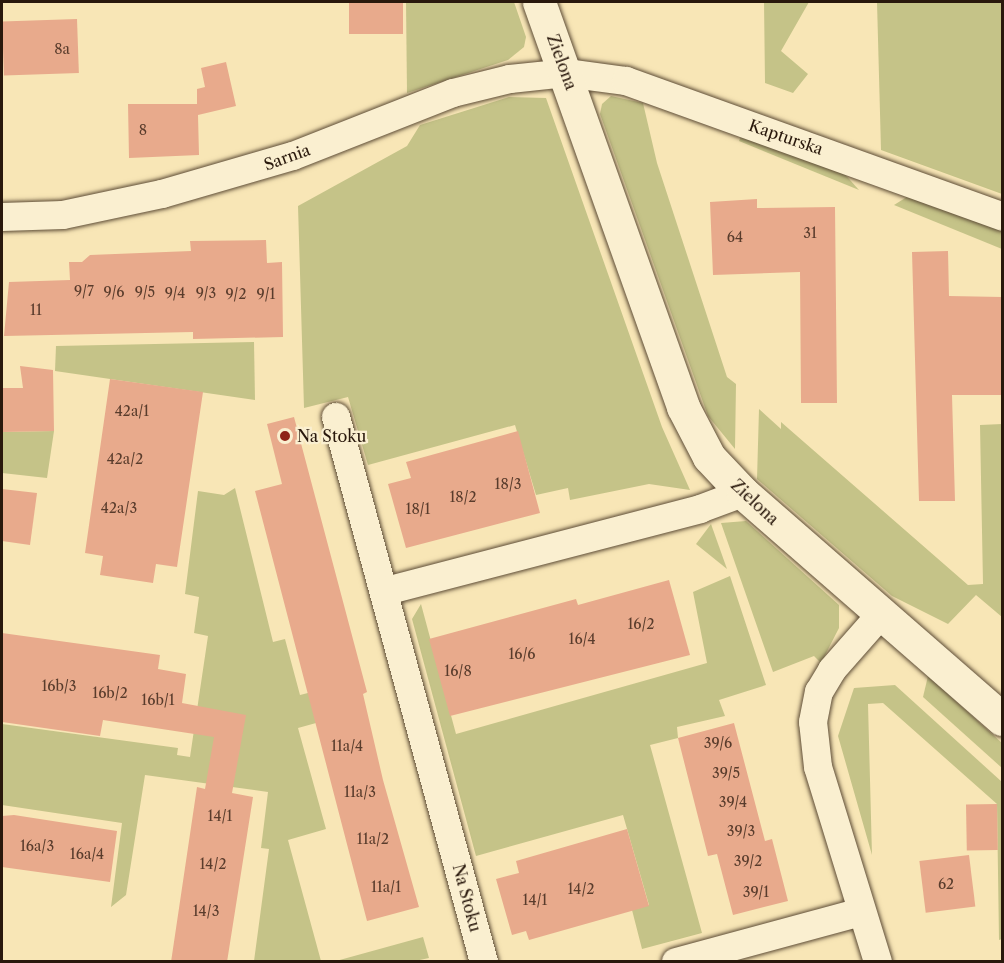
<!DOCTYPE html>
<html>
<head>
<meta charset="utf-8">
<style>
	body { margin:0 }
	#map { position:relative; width:1004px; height:963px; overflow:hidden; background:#f8e6b6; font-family:"Libre Caslon Text",serif }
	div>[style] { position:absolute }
	.green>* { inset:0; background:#c5c388 }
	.building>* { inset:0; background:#e8aa8c; transform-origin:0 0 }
	.roads { filter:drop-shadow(0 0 2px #5d4c36) drop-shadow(0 0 2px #5d4c36) }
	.minor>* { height:28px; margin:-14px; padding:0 14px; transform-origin:14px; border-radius:14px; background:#faefd0 }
	.tertiary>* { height:33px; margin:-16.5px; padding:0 16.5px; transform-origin:16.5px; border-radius:16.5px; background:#faefd0 }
	.dots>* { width:16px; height:16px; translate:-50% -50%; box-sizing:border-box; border:3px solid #faefd0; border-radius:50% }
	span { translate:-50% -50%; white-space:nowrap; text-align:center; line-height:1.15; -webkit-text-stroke:4.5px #faefd0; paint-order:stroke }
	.number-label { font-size:14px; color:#593c2c }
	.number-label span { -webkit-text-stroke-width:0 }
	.street-label { font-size:16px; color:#29180c }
	.poi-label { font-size:16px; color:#29180c }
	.left { translate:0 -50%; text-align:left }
	.frame { position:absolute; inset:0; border:3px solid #29180c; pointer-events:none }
</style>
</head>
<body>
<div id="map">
	<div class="green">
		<div style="clip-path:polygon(406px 2px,514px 2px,526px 37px,524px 47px,508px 60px,407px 93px)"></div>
		<div style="clip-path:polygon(764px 2px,809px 2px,781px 51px,808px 74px,793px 93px,765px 83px)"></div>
		<div style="clip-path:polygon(877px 2px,1002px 2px,1002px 194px,881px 150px)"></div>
		<div style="clip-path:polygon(611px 96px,643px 103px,657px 163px,727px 377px,736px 384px,735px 449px,708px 416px,600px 114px,602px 104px)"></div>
		<div style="clip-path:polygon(509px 97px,546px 98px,662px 427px,690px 490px,649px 484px,570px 500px,568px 488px,536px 495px,515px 425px,368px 465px,348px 397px,304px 408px,298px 206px,407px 146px,420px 125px)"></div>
		<div style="clip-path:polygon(742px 134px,841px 170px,859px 190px,739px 141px)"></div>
		<div style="clip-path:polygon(910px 195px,1002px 230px,1002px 249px,894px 205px)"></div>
		<div style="clip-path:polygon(254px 342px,255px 400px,55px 371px,56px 346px)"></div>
		<div style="clip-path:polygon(759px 409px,781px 429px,781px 422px,968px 585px,983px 584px,980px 425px,1002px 424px,1002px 617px,976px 595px,948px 624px,892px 596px,757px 479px)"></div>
		<div style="clip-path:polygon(54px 431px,47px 478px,2px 473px,2px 432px)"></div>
		<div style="clip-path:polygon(235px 488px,273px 642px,285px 639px,300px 695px,355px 681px,363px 710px,298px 728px,326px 829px,288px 840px,321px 961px,254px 961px,269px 849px,261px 848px,268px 792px,145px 775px,126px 895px,111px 907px,122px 823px,2px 805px,2px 724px,178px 748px,177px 755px,190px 757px,208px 636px,194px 633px,199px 597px,185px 594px,198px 491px,224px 495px)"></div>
		<div style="clip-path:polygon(746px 521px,839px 605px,839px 628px,821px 663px,814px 656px,773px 672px,721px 523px)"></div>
		<div style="clip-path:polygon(711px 524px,727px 569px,696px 544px)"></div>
		<div style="clip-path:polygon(730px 576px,766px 685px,719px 700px,725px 716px,677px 727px,678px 738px,650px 745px,702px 933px,642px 949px,632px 910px,649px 905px,623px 815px,476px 856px,412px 619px,421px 604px,456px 734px,707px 663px,693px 592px)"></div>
		<div style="clip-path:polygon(928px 676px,1002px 743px,1002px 768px,923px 697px)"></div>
		<div style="clip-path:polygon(895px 685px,1002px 782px,1002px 939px,999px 940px,997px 804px,883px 703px,868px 704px,872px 855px,838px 736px,854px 688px)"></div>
		<div style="clip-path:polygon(423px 937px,429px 958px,415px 961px,336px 961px)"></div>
	</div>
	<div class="building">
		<div style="left:349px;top:2px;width:54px;height:32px"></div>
		<div style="left:77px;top:19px;width:54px;height:75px;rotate:88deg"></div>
		<div style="clip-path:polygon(226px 62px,236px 106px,198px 115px,199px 155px,129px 158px,128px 104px,197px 104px,197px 89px,205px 87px,201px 68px)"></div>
		<div style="clip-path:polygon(757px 199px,757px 208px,835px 207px,837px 403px,801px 403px,800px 272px,713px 275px,710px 202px)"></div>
		<div style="clip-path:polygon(266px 240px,267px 263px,282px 262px,283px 337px,193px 339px,193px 332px,4px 336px,9px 282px,70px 280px,69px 262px,82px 262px,90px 255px,191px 251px,190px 241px)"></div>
		<div style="clip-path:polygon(948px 251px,949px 296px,1002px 297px,1002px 395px,952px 395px,955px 501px,919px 501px,912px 252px)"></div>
		<div style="clip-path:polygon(20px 366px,53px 370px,54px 431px,2px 432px,2px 388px,23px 388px)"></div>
		<div style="clip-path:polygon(110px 379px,203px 392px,177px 567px,156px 564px,153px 583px,100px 575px,103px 556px,85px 553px)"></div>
		<div style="clip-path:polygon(294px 417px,367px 692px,363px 694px,383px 780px,419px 907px,367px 921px,255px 491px,282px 484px,267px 424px)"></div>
		<div style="clip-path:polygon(518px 431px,540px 513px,406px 548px,388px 484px,411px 478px,406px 462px)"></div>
		<div style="clip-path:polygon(2px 489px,37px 493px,30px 545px,2px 541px)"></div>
		<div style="clip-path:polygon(669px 580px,690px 655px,450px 716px,429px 639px,576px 599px,578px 605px)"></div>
		<div style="clip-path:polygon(2px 633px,160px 655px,158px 669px,186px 674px,182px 703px,246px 715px,232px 793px,253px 797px,227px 962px,171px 962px,197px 787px,205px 789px,214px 737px,103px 720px,100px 736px,2px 722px)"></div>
		<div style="clip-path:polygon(734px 723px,765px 841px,772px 839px,788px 901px,733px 915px,717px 854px,708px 856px,678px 738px)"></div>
		<div style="left:997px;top:804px;width:46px;height:31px;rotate:89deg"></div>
		<div style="clip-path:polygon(14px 815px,117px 831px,110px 882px,2px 867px,2px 816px)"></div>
		<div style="clip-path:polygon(627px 829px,649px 906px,529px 940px,526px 931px,512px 935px,496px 879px,519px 873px,516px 861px)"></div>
		<div style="left:969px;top:855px;width:52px;height:50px;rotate:83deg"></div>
	</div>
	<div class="roads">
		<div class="minor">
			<div style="left:2px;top:217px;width:61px;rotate:-1.9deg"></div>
			<div style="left:63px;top:215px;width:101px;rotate:-12deg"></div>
			<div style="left:162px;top:194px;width:136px;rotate:-16.2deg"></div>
			<div style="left:293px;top:156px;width:172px;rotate:-21.5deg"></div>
			<div style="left:453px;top:93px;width:59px;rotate:-13.8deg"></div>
			<div style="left:510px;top:79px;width:56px;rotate:-6.1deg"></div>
			<div style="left:566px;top:73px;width:61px;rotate:7.6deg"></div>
			<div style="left:626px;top:81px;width:400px;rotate:19.8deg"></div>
			<div style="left:336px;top:417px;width:565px;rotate:74.81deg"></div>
			<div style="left:386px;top:591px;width:325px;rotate:-14.6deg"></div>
			<div style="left:700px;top:509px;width:46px;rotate:-20.4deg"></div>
			<div style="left:676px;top:962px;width:192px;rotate:-15.1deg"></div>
			<div style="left:878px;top:962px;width:204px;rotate:-107.1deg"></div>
			<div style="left:818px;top:767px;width:45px;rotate:-96.3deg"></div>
			<div style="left:813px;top:722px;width:31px;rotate:-79deg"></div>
			<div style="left:819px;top:692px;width:26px;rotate:-59deg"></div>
			<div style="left:832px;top:670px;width:77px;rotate:-48.7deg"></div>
		</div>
		<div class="tertiary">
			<div style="left:539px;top:2px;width:430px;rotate:70.4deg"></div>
			<div style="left:683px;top:407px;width:56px;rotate:62.5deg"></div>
			<div style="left:709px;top:457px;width:50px;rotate:46.6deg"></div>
			<div style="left:743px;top:493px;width:344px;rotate:41.1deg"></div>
		</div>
	</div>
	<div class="dots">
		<div style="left:285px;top:436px;background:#8f2418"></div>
	</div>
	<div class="number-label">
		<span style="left:62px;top:49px">8a</span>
		<span style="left:143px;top:130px">8</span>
		<span style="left:810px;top:233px">31</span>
		<span style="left:735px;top:237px">64</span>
		<span style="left:84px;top:291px">9/7</span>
		<span style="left:114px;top:292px">9/6</span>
		<span style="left:145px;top:292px">9/5</span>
		<span style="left:175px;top:293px">9/4</span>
		<span style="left:206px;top:293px">9/3</span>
		<span style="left:236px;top:294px">9/2</span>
		<span style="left:266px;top:294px">9/1</span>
		<span style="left:36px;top:310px">11</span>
		<span style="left:132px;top:411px">42a/1</span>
		<span style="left:125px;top:459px">42a/2</span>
		<span style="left:508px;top:484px">18/3</span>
		<span style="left:463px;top:497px">18/2</span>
		<span style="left:119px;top:508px">42a/3</span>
		<span style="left:418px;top:509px">18/1</span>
		<span style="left:641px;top:624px">16/2</span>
		<span style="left:582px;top:639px">16/4</span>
		<span style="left:522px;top:654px">16/6</span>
		<span style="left:458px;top:671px">16/8</span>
		<span style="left:59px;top:686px">16b/3</span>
		<span style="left:110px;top:693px">16b/2</span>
		<span style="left:158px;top:700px">16b/1</span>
		<span style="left:718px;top:743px">39/6</span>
		<span style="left:347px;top:746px">11a/4</span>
		<span style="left:726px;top:773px">39/5</span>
		<span style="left:360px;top:792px">11a/3</span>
		<span style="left:733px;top:802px">39/4</span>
		<span style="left:220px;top:816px">14/1</span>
		<span style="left:741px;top:831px">39/3</span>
		<span style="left:373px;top:839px">11a/2</span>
		<span style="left:37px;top:846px">16a/3</span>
		<span style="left:87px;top:854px">16a/4</span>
		<span style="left:748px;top:861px">39/2</span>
		<span style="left:213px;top:864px">14/2</span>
		<span style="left:946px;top:884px">62</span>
		<span style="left:386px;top:887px">11a/1</span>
		<span style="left:581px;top:889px">14/2</span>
		<span style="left:756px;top:892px">39/1</span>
		<span style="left:535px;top:900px">14/1</span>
		<span style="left:206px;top:911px">14/3</span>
	</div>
	<div class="street-label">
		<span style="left:562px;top:62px;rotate:70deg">Zielona</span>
		<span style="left:786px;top:137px;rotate:19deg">Kapturska</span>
		<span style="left:287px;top:157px;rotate:-20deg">Sarnia</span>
		<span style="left:755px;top:502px;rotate:43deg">Zielona</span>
		<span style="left:467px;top:898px;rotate:75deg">Na Stoku</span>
	</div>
	<div class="poi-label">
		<span class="left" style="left:297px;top:436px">Na Stoku</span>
	</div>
	<div class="frame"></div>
</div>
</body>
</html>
